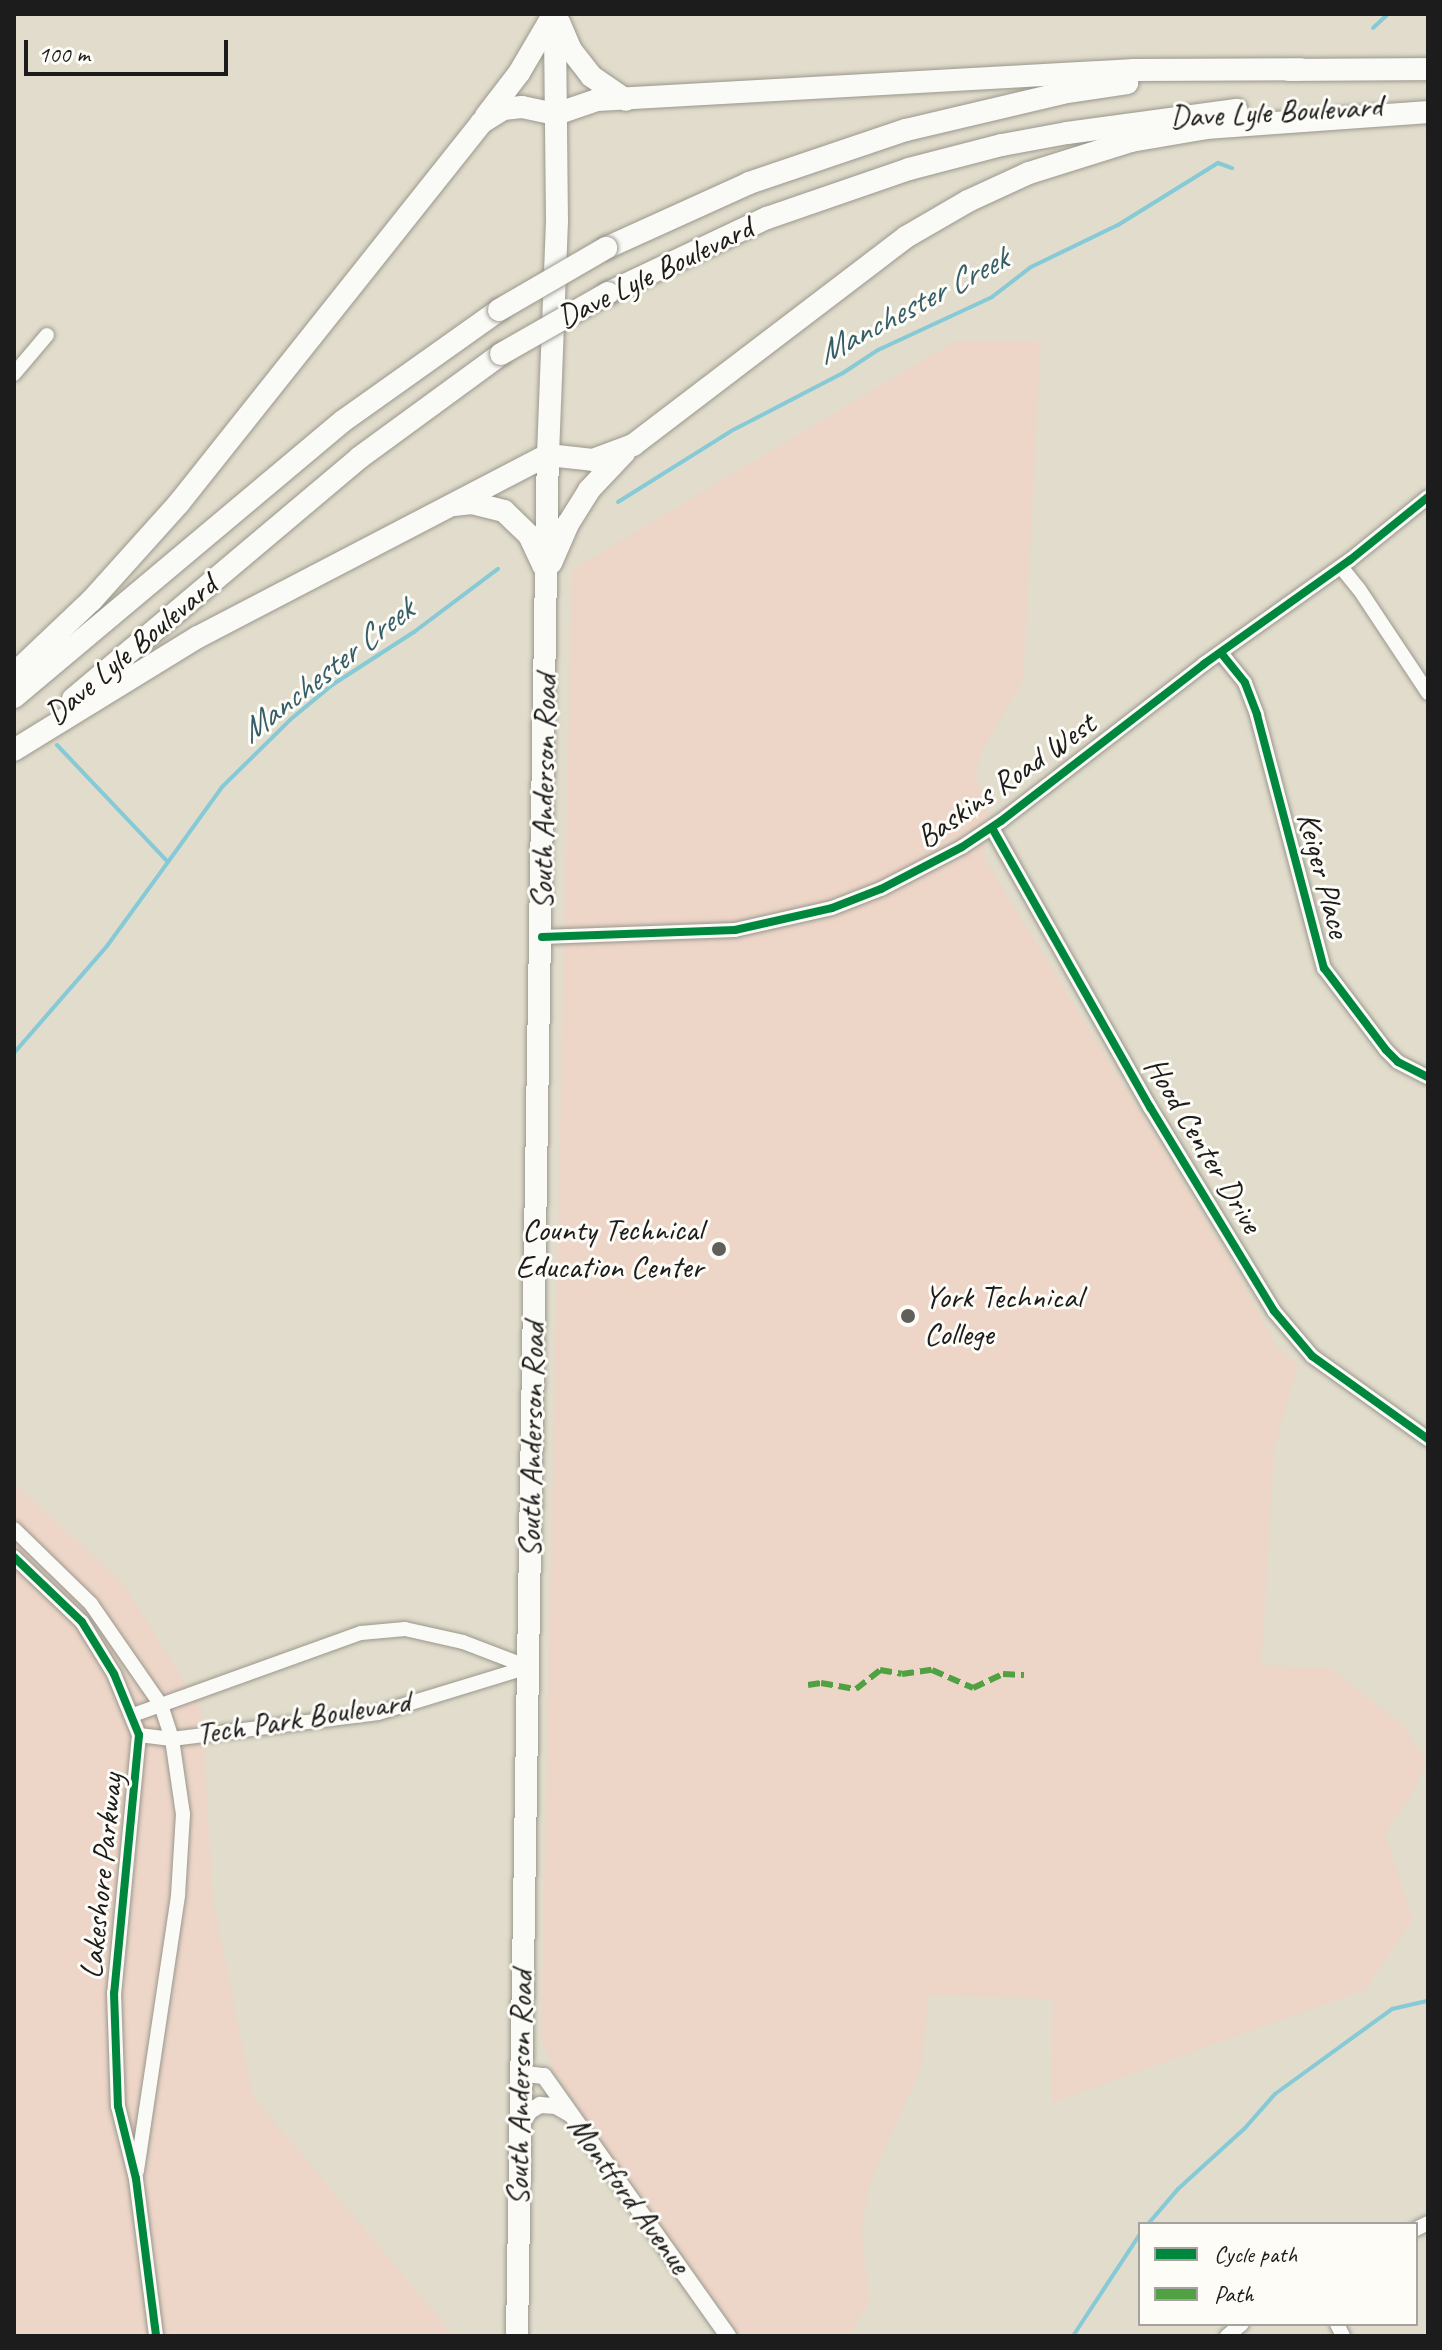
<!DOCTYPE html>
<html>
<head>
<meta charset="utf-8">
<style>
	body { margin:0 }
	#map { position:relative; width:1442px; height:2350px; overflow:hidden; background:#e1dccb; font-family:Caveat,sans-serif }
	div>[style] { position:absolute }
	.built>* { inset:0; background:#edd6c8 }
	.stream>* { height:4px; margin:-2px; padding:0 2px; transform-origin:2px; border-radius:2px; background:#85cad6 }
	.roads { filter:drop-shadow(0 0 2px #9a978d) drop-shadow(0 0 2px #9a978d) }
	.minor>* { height:14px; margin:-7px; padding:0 7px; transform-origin:7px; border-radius:7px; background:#fafaf7 }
	.tertiary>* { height:16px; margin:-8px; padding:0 8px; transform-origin:8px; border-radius:8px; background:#fafaf7 }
	.primary>* { height:22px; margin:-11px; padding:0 11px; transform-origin:11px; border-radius:11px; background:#fafaf7 }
	.bridges { filter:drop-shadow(0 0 2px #9a978d) drop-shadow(0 0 2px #9a978d) }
	.primary-bridge>* { height:22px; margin:-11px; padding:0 11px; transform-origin:11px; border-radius:11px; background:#fafaf7 }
	.quiet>* { height:6px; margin-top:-3px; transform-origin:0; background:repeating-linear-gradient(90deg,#4fa141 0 12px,transparent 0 18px) }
	.cycleway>* { height:8px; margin:-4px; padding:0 4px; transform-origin:4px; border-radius:4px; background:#00873e }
	.dots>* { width:22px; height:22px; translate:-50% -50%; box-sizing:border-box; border:4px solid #fdfcf7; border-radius:50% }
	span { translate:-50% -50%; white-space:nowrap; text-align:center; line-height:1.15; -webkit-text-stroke:6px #fdfcf7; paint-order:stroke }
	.street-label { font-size:32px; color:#1c1c1c }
	.poi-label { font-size:32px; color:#1c1c1c }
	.right { translate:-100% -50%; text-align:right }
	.left { translate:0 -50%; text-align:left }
	.water-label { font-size:34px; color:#365e68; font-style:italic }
	.frame { position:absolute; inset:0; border:16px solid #1c1c1c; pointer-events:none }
	.legend { position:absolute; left:1138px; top:2222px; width:280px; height:104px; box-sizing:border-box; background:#fdfcf7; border:2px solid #a3a29f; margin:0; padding:10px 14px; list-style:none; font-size:24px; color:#1c1c1c }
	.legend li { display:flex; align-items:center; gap:16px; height:40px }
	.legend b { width:40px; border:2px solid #a3a29f }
	.scale { position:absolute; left:24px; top:40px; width:204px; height:36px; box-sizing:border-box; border:4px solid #1c1c1c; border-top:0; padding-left:10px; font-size:24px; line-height:28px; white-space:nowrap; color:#1c1c1c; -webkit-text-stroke:6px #fdfcf7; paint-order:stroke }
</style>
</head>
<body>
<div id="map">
	<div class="built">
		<div style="clip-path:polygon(955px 341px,1041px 342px,1023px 681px,980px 754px,976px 776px,988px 810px,984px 858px,1161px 1146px,1244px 1285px,1276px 1347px,1298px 1365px,1274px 1450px,1261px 1666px,1330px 1668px,1403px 1725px,1426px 1761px,1414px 1792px,1385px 1833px,1413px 1920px,1364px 1990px,1051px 2103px,1053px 1999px,929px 1995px,921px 2068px,869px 2185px,862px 2229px,869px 2302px,850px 2336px,740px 2336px,602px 2145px,554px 2071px,541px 2038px,572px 570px)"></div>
		<div style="clip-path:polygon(14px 1483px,123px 1583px,202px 1710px,213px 1900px,253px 2096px,454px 2336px,14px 2336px)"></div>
	</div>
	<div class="stream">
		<div style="left:1373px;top:28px;width:21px;rotate:-43deg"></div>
		<div style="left:618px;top:502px;width:133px;rotate:-32.1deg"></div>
		<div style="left:731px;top:431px;width:126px;rotate:-27.4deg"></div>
		<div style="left:843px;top:373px;width:42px;rotate:-33.3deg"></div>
		<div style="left:878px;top:350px;width:126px;rotate:-24.9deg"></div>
		<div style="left:992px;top:297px;width:49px;rotate:-37.6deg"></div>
		<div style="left:1031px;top:267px;width:97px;rotate:-25.8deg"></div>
		<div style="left:1118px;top:225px;width:118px;rotate:-31.8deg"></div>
		<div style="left:1218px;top:163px;width:15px;rotate:20deg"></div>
		<div style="left:57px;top:745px;width:161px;rotate:46.5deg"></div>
		<div style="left:168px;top:862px;width:92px;rotate:-54.2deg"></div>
		<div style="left:222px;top:787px;width:97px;rotate:-44.6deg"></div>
		<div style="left:291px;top:719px;width:53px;rotate:-39.7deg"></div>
		<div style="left:332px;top:685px;width:98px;rotate:-32.9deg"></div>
		<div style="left:414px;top:632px;width:105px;rotate:-36.9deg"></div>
		<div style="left:14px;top:1053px;width:142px;rotate:-49deg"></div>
		<div style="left:107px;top:946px;width:104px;rotate:-54deg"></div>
		<div style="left:1148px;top:2224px;width:46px;rotate:-49.4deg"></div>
		<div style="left:1178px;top:2189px;width:91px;rotate:-42.3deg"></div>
		<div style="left:1245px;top:2128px;width:45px;rotate:-48.6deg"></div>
		<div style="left:1275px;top:2094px;width:145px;rotate:-36deg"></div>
		<div style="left:1392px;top:2009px;width:37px;rotate:-13deg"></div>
		<div style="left:1073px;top:2336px;width:122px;rotate:-56.7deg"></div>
	</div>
	<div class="roads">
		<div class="minor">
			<div style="left:14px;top:374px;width:51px;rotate:-49.8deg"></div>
			<div style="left:1341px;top:567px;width:28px;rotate:51deg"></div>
			<div style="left:1359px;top:589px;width:125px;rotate:56.4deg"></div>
			<div style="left:1221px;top:653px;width:38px;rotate:51deg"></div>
			<div style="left:1245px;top:683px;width:34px;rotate:69deg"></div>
			<div style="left:1257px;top:715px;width:262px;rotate:75.2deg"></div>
			<div style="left:1324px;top:968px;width:103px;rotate:52.9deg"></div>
			<div style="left:1386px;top:1050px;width:17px;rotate:45deg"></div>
			<div style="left:1398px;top:1062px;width:34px;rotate:27deg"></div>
			<div style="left:992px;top:828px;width:321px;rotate:60.5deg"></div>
			<div style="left:1150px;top:1107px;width:239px;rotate:58.7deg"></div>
			<div style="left:1274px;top:1311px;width:59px;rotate:49.8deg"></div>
			<div style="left:1312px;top:1356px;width:143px;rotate:35.6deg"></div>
			<div style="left:542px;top:937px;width:193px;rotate:-2.1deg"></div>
			<div style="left:735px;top:930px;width:99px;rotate:-12.8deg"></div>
			<div style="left:832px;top:908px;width:53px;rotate:-21.2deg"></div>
			<div style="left:881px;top:889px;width:91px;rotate:-27.4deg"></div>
			<div style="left:962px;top:847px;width:47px;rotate:-33.7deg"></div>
			<div style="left:1001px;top:821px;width:257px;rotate:-37.7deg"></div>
			<div style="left:1204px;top:664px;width:179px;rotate:-35.5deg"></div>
			<div style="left:1350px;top:560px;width:100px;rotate:-38.9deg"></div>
			<div style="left:14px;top:1529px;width:107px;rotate:44.2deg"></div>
			<div style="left:91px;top:1604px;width:123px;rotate:55.3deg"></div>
			<div style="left:161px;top:1705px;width:36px;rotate:72deg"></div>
			<div style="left:172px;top:1739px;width:76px;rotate:81.7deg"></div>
			<div style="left:183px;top:1814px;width:82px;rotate:93.5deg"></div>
			<div style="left:178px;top:1896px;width:278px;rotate:98.5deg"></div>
			<div style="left:14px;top:1557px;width:94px;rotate:43.7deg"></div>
			<div style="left:82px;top:1622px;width:61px;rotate:58.4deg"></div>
			<div style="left:114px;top:1674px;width:66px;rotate:67.7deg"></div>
			<div style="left:139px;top:1735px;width:259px;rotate:95.5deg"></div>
			<div style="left:114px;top:1993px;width:113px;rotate:88deg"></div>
			<div style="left:118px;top:2106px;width:75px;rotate:76.1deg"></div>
			<div style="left:136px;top:2179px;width:158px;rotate:82.7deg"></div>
			<div style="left:133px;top:1715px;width:242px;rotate:-19.8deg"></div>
			<div style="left:361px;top:1633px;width:44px;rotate:-5.2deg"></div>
			<div style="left:405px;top:1629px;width:59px;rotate:12.6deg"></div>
			<div style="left:463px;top:1642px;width:70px;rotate:21deg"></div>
			<div style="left:139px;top:1735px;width:33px;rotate:7deg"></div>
			<div style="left:172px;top:1739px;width:208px;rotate:-7.2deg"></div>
			<div style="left:378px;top:1713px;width:157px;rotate:-17deg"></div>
			<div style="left:1416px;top:2229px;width:13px;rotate:-27deg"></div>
			<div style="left:1337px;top:2324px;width:13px;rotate:63deg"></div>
			<div style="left:1227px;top:2336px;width:19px;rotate:-39deg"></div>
		</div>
		<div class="tertiary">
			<div style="left:518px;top:2073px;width:26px;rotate:7deg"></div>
			<div style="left:544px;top:2076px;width:319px;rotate:54.7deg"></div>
			<div style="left:521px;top:2124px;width:16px;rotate:-55deg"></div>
			<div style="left:530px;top:2111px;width:12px;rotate:-31deg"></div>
			<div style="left:540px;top:2105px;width:16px;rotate:4deg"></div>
			<div style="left:556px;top:2106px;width:16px;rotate:30deg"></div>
		</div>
		<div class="primary">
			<div style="left:559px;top:22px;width:30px;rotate:67deg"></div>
			<div style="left:571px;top:50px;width:33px;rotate:52deg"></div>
			<div style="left:591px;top:76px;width:42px;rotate:34.4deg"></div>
			<div style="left:1289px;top:70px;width:139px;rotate:-0.4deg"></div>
			<div style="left:486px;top:116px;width:54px;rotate:-52.5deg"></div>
			<div style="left:519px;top:73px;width:67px;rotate:-59.6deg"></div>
			<div style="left:606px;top:248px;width:157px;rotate:-24.4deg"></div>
			<div style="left:749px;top:183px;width:166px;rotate:-18.7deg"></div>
			<div style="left:906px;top:130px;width:160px;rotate:-13.3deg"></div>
			<div style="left:1062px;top:93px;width:66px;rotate:-8.7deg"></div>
			<div style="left:608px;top:293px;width:176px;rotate:-25.3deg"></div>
			<div style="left:767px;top:218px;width:150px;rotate:-19deg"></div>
			<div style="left:909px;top:169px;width:96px;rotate:-14.5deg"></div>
			<div style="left:1002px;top:145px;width:66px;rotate:-10.5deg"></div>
			<div style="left:1067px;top:133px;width:171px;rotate:-7.8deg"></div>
			<div style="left:454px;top:505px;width:18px;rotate:-6deg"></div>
			<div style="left:472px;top:503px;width:33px;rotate:14deg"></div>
			<div style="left:504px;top:511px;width:35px;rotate:44deg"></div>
			<div style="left:529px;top:535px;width:35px;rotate:65deg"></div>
			<div style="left:551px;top:563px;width:43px;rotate:-66.4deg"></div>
			<div style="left:568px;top:524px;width:40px;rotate:-58deg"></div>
			<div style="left:589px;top:490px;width:51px;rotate:-46.6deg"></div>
			<div style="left:14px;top:674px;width:108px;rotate:-43.5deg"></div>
			<div style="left:92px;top:600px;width:130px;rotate:-48.1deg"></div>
			<div style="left:179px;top:503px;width:485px;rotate:-51.5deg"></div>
			<div style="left:481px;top:123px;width:26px;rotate:-32deg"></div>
			<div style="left:503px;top:109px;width:19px;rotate:-6deg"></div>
			<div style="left:522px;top:107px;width:35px;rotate:12deg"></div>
			<div style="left:556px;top:114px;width:43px;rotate:-18.9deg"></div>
			<div style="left:597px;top:100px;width:538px;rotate:-3.2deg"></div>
			<div style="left:1134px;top:70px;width:167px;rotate:-0.3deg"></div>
			<div style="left:14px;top:697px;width:429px;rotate:-40deg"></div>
			<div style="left:343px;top:421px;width:191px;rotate:-35.4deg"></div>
			<div style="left:73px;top:699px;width:374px;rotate:-40.1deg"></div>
			<div style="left:359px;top:458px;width:176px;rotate:-36.2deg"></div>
			<div style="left:14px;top:750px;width:216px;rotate:-31.6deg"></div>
			<div style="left:198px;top:637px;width:394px;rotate:-27.5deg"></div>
			<div style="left:548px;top:455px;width:45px;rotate:6.3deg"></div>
			<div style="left:593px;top:460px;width:43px;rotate:-20.6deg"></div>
			<div style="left:633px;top:445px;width:343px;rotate:-37.3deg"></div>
			<div style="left:906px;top:237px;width:72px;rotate:-30.1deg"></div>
			<div style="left:968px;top:201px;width:67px;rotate:-24.7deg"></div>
			<div style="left:1029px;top:173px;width:107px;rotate:-17.4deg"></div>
			<div style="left:1131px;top:141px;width:76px;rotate:-9.8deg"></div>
			<div style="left:1206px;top:128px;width:223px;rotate:-4.1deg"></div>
			<div style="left:517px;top:2336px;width:1881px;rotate:-89.06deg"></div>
			<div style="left:548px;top:455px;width:234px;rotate:-87.8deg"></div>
			<div style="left:557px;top:221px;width:207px;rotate:-90.6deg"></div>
		</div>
	</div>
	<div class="bridges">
		<div class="primary-bridge">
			<div style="left:499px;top:310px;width:124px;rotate:-30.1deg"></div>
			<div style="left:501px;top:354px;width:123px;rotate:-29.7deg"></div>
		</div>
	</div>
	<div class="quiet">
		<div style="left:808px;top:1685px;width:13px;rotate:-9deg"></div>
		<div style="left:821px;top:1683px;width:36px;rotate:10deg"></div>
		<div style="left:856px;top:1689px;width:31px;rotate:-38deg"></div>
		<div style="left:880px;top:1670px;width:22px;rotate:10deg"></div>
		<div style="left:902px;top:1674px;width:30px;rotate:-8deg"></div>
		<div style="left:932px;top:1670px;width:45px;rotate:23.7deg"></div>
		<div style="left:973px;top:1688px;width:33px;rotate:-25deg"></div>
		<div style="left:1003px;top:1674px;width:21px;rotate:3deg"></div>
	</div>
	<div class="cycleway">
		<div style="left:1221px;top:653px;width:38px;rotate:51deg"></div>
		<div style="left:1245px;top:683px;width:34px;rotate:69deg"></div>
		<div style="left:1257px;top:715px;width:262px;rotate:75.2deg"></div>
		<div style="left:1324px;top:968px;width:103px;rotate:52.9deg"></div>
		<div style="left:1386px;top:1050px;width:17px;rotate:45deg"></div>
		<div style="left:1398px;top:1062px;width:34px;rotate:27deg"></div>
		<div style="left:992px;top:828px;width:321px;rotate:60.5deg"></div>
		<div style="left:1150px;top:1107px;width:239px;rotate:58.7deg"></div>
		<div style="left:1274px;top:1311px;width:59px;rotate:49.8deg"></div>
		<div style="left:1312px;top:1356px;width:143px;rotate:35.6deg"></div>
		<div style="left:542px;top:937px;width:193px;rotate:-2.1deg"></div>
		<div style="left:735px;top:930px;width:99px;rotate:-12.8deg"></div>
		<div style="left:832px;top:908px;width:53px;rotate:-21.2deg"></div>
		<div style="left:881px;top:889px;width:91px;rotate:-27.4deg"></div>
		<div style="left:962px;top:847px;width:47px;rotate:-33.7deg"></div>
		<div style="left:1001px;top:821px;width:257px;rotate:-37.7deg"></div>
		<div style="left:1204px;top:664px;width:179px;rotate:-35.5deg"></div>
		<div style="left:1350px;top:560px;width:100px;rotate:-38.9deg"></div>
		<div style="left:14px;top:1557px;width:94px;rotate:43.7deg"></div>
		<div style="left:82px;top:1622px;width:61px;rotate:58.4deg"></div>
		<div style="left:114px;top:1674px;width:66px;rotate:67.7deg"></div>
		<div style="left:139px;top:1735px;width:259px;rotate:95.5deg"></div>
		<div style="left:114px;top:1993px;width:113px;rotate:88deg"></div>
		<div style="left:118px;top:2106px;width:75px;rotate:76.1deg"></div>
		<div style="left:136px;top:2179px;width:158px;rotate:82.7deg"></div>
	</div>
	<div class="dots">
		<div style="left:719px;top:1249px;background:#615f59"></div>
		<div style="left:908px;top:1316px;background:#615f59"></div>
	</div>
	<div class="street-label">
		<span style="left:1276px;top:112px;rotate:-3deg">Dave Lyle Boulevard</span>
		<span style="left:655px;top:273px;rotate:-26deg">Dave Lyle Boulevard</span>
		<span style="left:131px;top:650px;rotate:-40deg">Dave Lyle Boulevard</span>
		<span style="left:1006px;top:781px;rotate:-35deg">Baskins Road West</span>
		<span style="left:544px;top:792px;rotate:-89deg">South Anderson Road</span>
		<span style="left:1323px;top:875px;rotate:75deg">Keiger Place</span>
		<span style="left:1203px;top:1145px;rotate:59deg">Hood Center Drive</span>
		<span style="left:532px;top:1440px;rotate:-89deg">South Anderson Road</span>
		<span style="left:303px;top:1718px;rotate:-9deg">Tech Park Boulevard</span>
		<span style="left:102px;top:1876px;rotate:-84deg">Lakeshore Parkway</span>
		<span style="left:520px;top:2088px;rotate:-89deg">South Anderson Road</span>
		<span style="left:629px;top:2195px;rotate:54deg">Montford Avenue</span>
	</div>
	<div class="poi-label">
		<span class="right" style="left:703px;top:1249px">County Technical<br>Education Center</span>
		<span class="left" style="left:924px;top:1316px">York Technical<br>College</span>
	</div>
	<div class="water-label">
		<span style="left:912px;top:305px;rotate:-28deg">Manchester Creek</span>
		<span style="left:326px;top:670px;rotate:-38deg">Manchester Creek</span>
	</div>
	<div class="frame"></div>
	<ul class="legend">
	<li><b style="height:10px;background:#00873e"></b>Cycle path</li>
	<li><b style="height:10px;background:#4fa141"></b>Path</li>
	</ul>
	<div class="scale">100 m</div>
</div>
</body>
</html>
